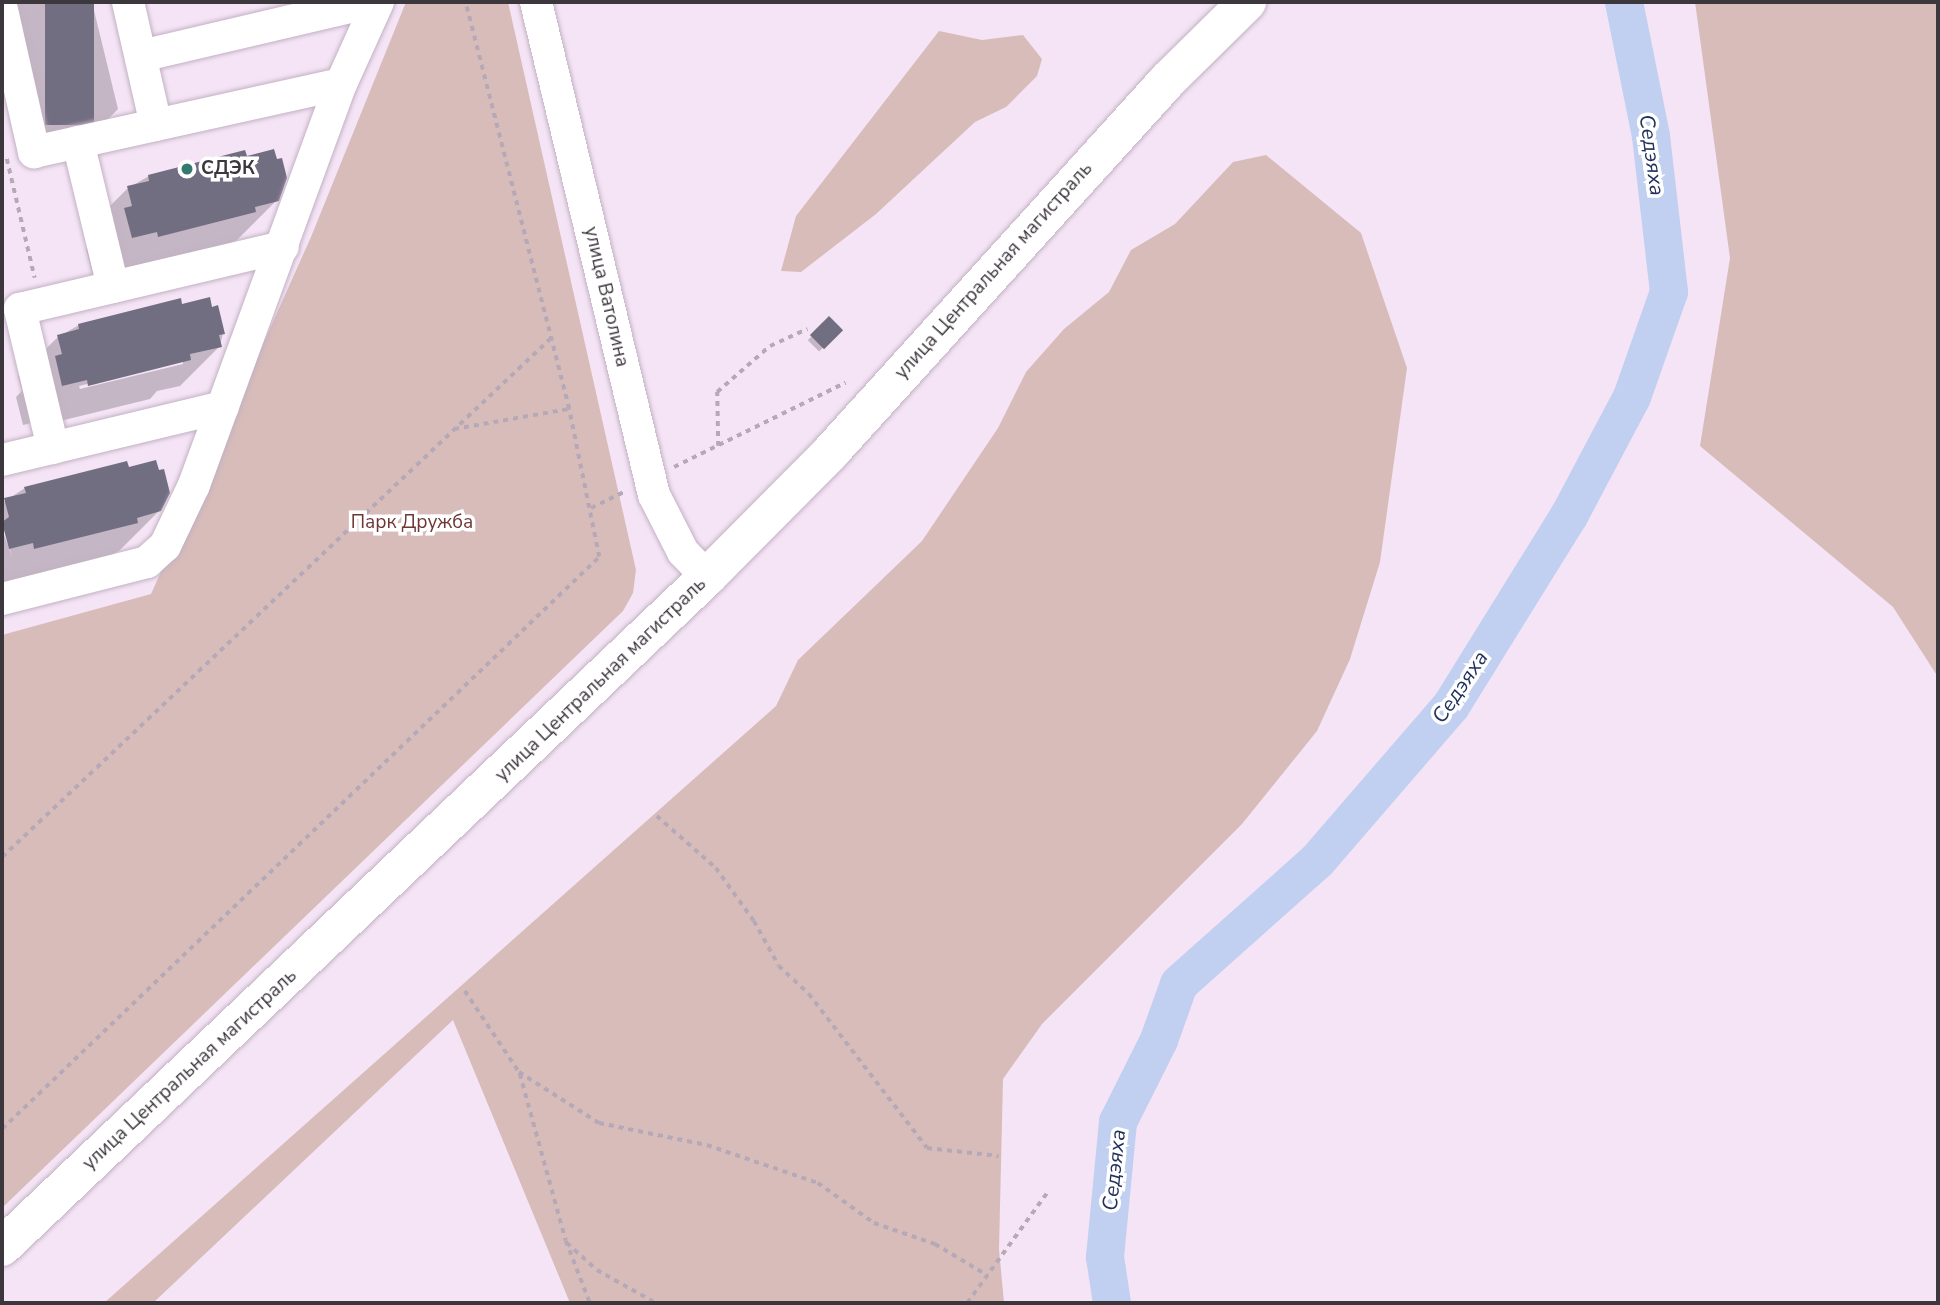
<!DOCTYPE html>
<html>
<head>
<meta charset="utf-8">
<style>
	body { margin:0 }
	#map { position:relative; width:1940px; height:1305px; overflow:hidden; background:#f5e4f6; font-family:"Nunito Sans",sans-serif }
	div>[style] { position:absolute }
	.green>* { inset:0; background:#d7bcba }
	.shadow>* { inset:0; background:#0003; transform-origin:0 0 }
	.river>* { height:38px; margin:-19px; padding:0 19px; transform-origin:19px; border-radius:19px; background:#c1cff0 }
	.building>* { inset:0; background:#726e82; transform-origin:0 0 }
	.path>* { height:3.5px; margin-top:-1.75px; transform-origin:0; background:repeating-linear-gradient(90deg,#b6a9b7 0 5px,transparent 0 10px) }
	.roads { filter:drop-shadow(0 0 2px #c2b1c3) drop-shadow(0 0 2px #c2b1c3) }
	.minor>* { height:32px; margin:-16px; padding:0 16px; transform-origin:16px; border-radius:16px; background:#fff }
	.major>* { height:38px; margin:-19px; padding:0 19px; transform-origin:19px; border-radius:19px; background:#fff }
	.dots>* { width:19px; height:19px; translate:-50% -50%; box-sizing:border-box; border:4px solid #fff; border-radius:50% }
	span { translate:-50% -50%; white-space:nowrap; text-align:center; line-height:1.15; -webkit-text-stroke:7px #fff; paint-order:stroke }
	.poi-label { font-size:19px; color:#3c363d; font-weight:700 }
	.left { translate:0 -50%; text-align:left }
	.street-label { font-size:19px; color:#3c363d }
	.park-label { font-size:19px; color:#6e3635 }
	.water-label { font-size:21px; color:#21315c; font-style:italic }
	.frame { position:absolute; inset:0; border:4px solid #3c363d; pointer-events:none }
</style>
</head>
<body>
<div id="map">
	<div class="green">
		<div style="clip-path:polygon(406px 2px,508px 2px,636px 570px,633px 593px,623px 611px,2px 1208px,2px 635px,151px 594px,311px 237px)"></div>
		<div style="clip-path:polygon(1695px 2px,1938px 2px,1938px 677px,1893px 607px,1700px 446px,1730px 258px)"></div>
		<div style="clip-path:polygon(939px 31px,982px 40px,1023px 35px,1042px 59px,1037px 76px,1006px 107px,975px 122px,876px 214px,801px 272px,781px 271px,796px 216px)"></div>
		<div style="clip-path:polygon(1266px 155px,1361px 233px,1407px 368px,1380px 562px,1350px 659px,1317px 731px,1242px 824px,1042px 1024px,1003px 1079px,999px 1249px,1004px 1303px,570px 1303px,453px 1020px,153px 1303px,104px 1303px,776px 706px,798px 660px,922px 541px,998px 428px,1026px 372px,1064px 329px,1109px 292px,1131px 250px,1175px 224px,1233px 162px)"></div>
	</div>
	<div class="shadow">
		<div style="clip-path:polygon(19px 2px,92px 2px,118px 109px,79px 149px,35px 160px,2px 19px)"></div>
		<div style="clip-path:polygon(149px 176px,277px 200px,237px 240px,214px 251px,93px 276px,86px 249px,92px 243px,88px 228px,128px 188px)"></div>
		<div style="clip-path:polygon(evenodd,181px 306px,211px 309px,223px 333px,220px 346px,180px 386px,157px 391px,150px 399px,48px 424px,47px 419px,23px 425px,16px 397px,22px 391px,18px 376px,58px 337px,79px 325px,181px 306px,183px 360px,183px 364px,80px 389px,79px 386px,183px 360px)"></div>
		<div style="left:829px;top:319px;width:16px;height:30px;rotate:45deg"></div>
		<div style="clip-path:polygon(25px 488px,160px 510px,119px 551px,96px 562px,2px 586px,2px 529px,12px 557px,2px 522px,2px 503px)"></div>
	</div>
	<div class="river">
		<div style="left:1112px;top:1303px;width:47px;rotate:-98.7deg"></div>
		<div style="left:1105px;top:1257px;width:136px;rotate:-84.5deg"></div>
		<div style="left:1118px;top:1122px;width:92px;rotate:-63.4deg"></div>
		<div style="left:1159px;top:1040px;width:59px;rotate:-70.3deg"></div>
		<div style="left:1179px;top:984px;width:186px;rotate:-41.7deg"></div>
		<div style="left:1318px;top:860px;width:203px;rotate:-49.2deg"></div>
		<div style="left:1451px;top:706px;width:224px;rotate:-58.2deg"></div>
		<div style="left:1569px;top:516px;width:135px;rotate:-62.1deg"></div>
		<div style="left:1632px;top:397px;width:111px;rotate:-70.6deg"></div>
		<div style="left:1669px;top:292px;width:157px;rotate:-96.6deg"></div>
		<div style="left:1651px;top:136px;width:137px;rotate:-101.4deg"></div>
	</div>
	<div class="building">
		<div style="left:45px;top:2px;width:49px;height:123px"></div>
		<div style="clip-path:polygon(274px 149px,277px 159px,282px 158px,287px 178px,279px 201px,255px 207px,256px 212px,158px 237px,157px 232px,132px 238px,124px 208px,132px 206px,127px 186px,149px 181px,148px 175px,245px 150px,247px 156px)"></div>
		<div style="clip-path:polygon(210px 297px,212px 307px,218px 305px,225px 334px,219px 335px,222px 347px,190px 354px,191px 360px,88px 386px,87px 380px,62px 386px,55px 356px,62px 354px,57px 335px,79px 329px,78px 324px,181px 298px,182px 304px)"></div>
		<div style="left:829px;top:316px;width:20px;height:27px;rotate:45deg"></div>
		<div style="clip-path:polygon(156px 460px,159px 470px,164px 469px,170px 493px,161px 511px,137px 518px,138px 523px,34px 549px,33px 543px,9px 549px,2px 522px,9px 517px,4px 498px,26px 493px,24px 487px,127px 461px,129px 467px)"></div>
	</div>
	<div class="path">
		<div style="left:7px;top:159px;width:122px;rotate:76.8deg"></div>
		<div style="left:454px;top:429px;width:117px;rotate:-9.9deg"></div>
		<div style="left:718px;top:446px;width:54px;rotate:-91.1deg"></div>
		<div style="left:717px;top:392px;width:70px;rotate:-41deg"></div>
		<div style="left:770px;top:346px;width:41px;rotate:-24.7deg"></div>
		<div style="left:674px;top:467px;width:191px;rotate:-26.2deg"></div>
		<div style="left:591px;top:508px;width:39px;rotate:-26deg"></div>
		<div style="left:657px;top:816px;width:79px;rotate:41.4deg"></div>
		<div style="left:716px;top:868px;width:65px;rotate:54.4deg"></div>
		<div style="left:754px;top:921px;width:51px;rotate:60.9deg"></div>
		<div style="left:779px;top:966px;width:41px;rotate:43deg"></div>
		<div style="left:809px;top:994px;width:194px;rotate:52.5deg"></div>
		<div style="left:927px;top:1148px;width:72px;rotate:6.3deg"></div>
		<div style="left:2px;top:857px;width:754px;rotate:-43.39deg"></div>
		<div style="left:465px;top:991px;width:97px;rotate:56.3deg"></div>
		<div style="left:519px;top:1072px;width:95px;rotate:32.5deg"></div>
		<div style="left:599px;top:1123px;width:110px;rotate:11.5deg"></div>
		<div style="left:707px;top:1145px;width:117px;rotate:18.9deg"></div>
		<div style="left:818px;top:1183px;width:69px;rotate:35.5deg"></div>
		<div style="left:874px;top:1223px;width:65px;rotate:19deg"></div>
		<div style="left:935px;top:1244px;width:61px;rotate:30.8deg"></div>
		<div style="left:520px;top:1074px;width:173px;rotate:74.6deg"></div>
		<div style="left:566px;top:1241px;width:66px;rotate:68.8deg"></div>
		<div style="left:2px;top:1129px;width:827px;rotate:-43.77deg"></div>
		<div style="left:599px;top:557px;width:151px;rotate:-101.5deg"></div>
		<div style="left:569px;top:409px;width:420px;rotate:-104.3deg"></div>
		<div style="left:567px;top:1243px;width:40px;rotate:42deg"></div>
		<div style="left:597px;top:1270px;width:68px;rotate:29.2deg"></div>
		<div style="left:967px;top:1303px;width:136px;rotate:-54deg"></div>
	</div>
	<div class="roads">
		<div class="minor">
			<div style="left:128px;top:2px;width:126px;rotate:77.2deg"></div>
			<div style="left:536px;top:2px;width:507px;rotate:76.54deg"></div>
			<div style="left:654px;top:495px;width:64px;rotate:63deg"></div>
			<div style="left:683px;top:552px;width:35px;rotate:46deg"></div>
			<div style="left:2px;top:10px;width:146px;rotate:77.3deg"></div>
			<div style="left:34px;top:152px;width:314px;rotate:-12.5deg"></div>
			<div style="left:341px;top:84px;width:90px;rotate:-65.7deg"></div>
			<div style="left:141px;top:56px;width:236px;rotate:-13.2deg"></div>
			<div style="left:78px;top:142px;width:149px;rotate:76.4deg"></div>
			<div style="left:53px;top:448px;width:143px;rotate:-103.4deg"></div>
			<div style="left:20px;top:309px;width:270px;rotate:-13.3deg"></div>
			<div style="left:2px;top:460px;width:227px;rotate:-13.5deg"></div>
			<div style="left:2px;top:599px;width:150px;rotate:-14.3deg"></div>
			<div style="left:147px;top:562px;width:24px;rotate:-42deg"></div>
			<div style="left:165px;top:546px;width:68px;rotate:-64.6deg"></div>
			<div style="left:194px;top:485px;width:427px;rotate:-69.9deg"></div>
		</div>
		<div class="major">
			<div style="left:2px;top:1247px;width:973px;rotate:-43.54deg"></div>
			<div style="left:707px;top:577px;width:175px;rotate:-45.2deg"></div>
			<div style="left:830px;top:453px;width:503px;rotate:-47.82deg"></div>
			<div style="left:1168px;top:80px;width:111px;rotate:-44.6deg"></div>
		</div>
	</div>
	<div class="dots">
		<div style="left:187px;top:169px;background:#357a6e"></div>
	</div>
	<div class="poi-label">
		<span class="left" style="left:201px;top:169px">СДЭК</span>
	</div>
	<div class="street-label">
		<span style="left:994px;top:271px;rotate:-48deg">улица Центральная магистраль</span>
		<span style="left:606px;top:297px;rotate:77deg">улица Ватолина</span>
		<span style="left:601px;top:680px;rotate:-44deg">улица Центральная магистраль</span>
		<span style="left:190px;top:1070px;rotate:-43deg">улица Центральная магистраль</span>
	</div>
	<div class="park-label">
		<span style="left:412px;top:523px">Парк Дружба</span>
	</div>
	<div class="water-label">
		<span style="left:1652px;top:155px;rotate:82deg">Седэяха</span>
		<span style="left:1460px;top:687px;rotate:-56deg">Седэяха</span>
		<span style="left:1114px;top:1170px;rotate:-84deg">Седэяха</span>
	</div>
	<div class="frame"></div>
</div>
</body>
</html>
